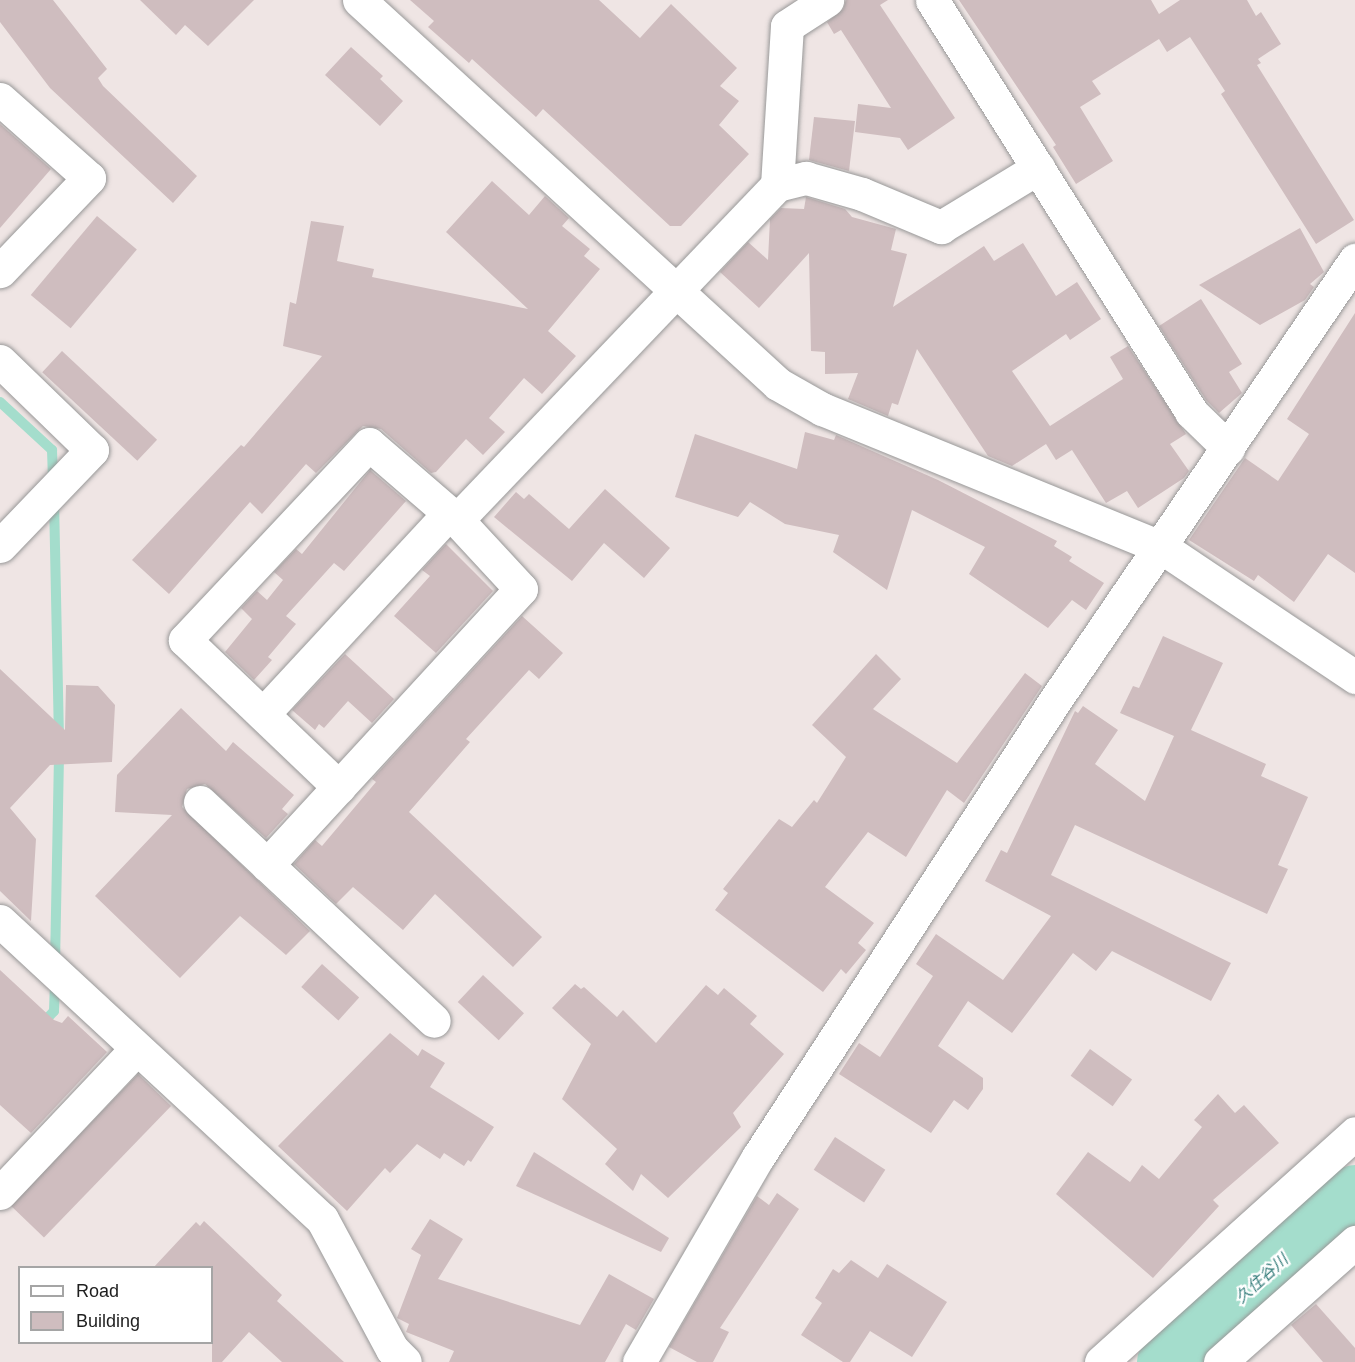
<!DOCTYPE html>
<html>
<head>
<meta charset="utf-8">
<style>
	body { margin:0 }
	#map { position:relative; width:1355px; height:1362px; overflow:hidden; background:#efe5e4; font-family:Arial,"Noto Sans JP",sans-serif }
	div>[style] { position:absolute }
	.stream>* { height:10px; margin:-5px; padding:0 5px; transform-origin:5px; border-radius:5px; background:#a4ddcc }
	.river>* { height:63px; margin:-31.5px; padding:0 31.5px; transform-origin:31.5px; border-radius:31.5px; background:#a4ddcc }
	.building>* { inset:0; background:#cfbdbf; transform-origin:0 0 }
	.roads { filter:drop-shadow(0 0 2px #989898) drop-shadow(0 0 2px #989898) }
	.minor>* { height:33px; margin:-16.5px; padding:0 16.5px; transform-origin:16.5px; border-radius:16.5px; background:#fff }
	span { translate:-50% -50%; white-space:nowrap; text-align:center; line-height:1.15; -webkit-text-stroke:4.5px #fff; paint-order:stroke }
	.water-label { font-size:16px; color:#397f7d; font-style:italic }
	.legend { position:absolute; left:18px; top:1266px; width:195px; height:78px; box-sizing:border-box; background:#fff; border:2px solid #a5a5a5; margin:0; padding:8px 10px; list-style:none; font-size:18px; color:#1e1e1e }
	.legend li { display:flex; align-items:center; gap:12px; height:30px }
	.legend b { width:30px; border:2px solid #a5a5a5 }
</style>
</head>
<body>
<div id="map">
	<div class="stream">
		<div style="left:0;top:402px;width:71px;rotate:42.7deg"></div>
		<div style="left:52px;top:450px;width:32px;rotate:88deg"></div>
		<div style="left:54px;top:500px;width:236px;rotate:88.8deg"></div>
		<div style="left:55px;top:964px;width:212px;rotate:-88.9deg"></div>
		<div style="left:41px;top:1025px;width:19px;rotate:-47deg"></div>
		<div style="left:54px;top:1011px;width:31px;rotate:-88deg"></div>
	</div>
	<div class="river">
		<div style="left:1168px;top:1362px;width:250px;rotate:-41.6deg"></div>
	</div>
	<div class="building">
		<div style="clip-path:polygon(0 0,53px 0,107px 69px,98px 78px,103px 86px,197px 176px,173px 203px,50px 88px,0 22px)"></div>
		<div style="clip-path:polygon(140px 0,254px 0,208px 46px,185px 25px,176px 35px)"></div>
		<div style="clip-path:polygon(410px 0,599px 0,640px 38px,671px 4px,737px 68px,720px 86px,739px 101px,719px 125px,749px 154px,681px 226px,670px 226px,543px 109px,536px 117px,472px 59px,469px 63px,428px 27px,434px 21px)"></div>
		<div style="clip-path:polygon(846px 0,888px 0,880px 5px,955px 118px,908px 150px,900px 138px,855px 132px,858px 104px,891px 108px,841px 30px,834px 34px,827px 22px,843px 9px)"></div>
		<div style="clip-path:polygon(959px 0,1151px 0,1159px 14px,1180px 0,1247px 0,1256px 16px,1261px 12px,1281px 44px,1258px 59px,1261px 63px,1257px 65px,1354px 220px,1316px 244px,1221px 94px,1225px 91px,1190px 37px,1167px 52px,1159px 39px,1092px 81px,1101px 94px,1080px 107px,1113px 161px,1076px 184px,1053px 147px,1056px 145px)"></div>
		<div style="clip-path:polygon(351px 47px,383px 76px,380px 79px,403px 101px,380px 126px,325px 75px)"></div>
		<div style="clip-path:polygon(814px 117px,855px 121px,849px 171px,809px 160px)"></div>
		<div style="clip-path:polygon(0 124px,51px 169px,0 228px)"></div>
		<div style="clip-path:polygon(492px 181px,529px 215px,545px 196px,569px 218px,562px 226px,590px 249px,584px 256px,600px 269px,548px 331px,576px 356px,542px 394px,524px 378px,489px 418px,505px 432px,483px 455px,466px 439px,436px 472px,431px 473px,381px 429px,363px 426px,316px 473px,306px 464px,262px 514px,250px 502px,169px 594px,132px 560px,241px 445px,244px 447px,322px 356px,283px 346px,290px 302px,296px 304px,311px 221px,344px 226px,337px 261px,374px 269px,372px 277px,528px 309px,446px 232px)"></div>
		<div style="clip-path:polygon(806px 197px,845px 209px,852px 217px,896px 229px,891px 250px,907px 254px,893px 307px,984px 246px,994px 261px,1023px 243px,1056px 296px,1077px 282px,1101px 319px,1070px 340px,1066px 334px,1012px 371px,1050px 426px,1123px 379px,1110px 357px,1128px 346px,1186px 434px,1170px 444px,1189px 471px,1184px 478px,1138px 508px,1127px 491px,1106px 503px,1072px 450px,1056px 460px,1046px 444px,1012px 466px,988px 456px,917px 349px,898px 405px,892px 403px,888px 416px,848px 399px,858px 373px,825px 374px,825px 352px,811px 351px,809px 253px,759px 308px,720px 272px,748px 242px,768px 260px,770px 219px,781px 208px,804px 209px)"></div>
		<div style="left:97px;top:216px;width:52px;height:103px;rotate:40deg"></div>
		<div style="clip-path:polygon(1300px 228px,1324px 272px,1310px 284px,1314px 287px,1305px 300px,1260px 325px,1199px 285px)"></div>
		<div style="clip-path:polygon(1201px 299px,1242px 364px,1229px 372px,1242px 393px,1219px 413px,1206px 400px,1159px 326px)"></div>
		<div style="clip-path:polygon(1355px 313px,1355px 573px,1328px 554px,1294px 602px,1258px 575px,1254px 581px,1189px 540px,1245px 458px,1278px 481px,1309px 434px,1287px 419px)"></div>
		<div style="left:62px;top:351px;width:130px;height:29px;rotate:43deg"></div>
		<div style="clip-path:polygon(805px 432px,834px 440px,836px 435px,938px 480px,1057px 541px,1054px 546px,1072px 557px,1069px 561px,1104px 583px,1086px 610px,1072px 600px,1048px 628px,969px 574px,985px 547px,912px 510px,887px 590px,833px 552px,839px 535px,785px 524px,750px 502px,738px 517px,675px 497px,695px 434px,797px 469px)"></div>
		<div style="clip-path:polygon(370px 470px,406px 501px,344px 571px,334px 563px,286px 616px,296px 624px,268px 657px,272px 660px,254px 680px,225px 652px,252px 619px,241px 608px,257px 591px,267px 600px,283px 580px,274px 572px,296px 549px,302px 554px)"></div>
		<div style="clip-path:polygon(605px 489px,670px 548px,644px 578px,604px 543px,572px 581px,494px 517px,516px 492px,524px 499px,529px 494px,569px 529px)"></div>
		<div style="clip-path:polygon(446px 544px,493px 591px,436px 653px,394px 616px,430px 576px,422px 570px)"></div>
		<div style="clip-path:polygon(522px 616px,563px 653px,539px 679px,529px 670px,466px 739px,470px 742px,409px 812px,542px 937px,513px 967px,435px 894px,403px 930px,353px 887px,336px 904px,294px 864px,315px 840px,322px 846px,376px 782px,372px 779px)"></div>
		<div style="clip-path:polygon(1163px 636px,1223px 663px,1191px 730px,1266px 764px,1261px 776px,1308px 797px,1278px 865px,1288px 869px,1267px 914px,1075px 825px,1051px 875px,1231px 963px,1211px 1001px,1112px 951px,1096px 971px,1073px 953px,1012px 1033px,968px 1001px,938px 1046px,983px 1078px,983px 1089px,968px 1110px,954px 1100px,931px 1133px,839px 1074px,859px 1043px,880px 1057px,933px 976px,916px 964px,936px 934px,1003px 980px,1051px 916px,985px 881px,1001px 850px,1007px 853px,1075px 711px,1078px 713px,1083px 706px,1118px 730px,1095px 764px,1145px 801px,1174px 736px,1120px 713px,1133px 686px,1139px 688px)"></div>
		<div style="clip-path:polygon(345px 654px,394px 699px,372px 723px,348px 701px,324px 728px,319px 724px,315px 730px,292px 710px)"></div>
		<div style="clip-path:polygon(876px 654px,901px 679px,873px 709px,957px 763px,1025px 673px,1042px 686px,964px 803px,947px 790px,906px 857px,868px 832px,825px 887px,874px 923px,858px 943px,866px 950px,846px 974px,841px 969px,823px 992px,715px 910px,728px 893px,723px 889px,779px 819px,792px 827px,814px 800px,817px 803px,846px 757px,812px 725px)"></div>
		<div style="clip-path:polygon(0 669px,65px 730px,66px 685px,98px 686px,115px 705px,112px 762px,50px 765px,10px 808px,36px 839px,31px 921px,0 891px)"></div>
		<div style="clip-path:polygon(181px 708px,226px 751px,233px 742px,294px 795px,282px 809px,288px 814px,266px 838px,205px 784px,187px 789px,182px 807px,310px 931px,286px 955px,240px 916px,180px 978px,95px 896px,172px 815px,115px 812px,117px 775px)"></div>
		<div style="left:322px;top:964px;width:50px;height:31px;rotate:42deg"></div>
		<div style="clip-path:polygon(0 970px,54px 1020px,62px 1023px,68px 1016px,107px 1052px,31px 1133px,0 1105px)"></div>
		<div style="left:483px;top:975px;width:56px;height:37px;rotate:43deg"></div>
		<div style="clip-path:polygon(575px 984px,581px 989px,584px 987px,617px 1017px,623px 1010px,656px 1043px,706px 985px,718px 995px,724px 988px,757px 1016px,750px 1024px,784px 1054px,733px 1113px,741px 1127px,668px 1198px,641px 1174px,633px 1191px,605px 1164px,617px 1149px,562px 1099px,591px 1044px,552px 1008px)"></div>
		<div style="clip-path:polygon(390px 1033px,418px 1056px,422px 1049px,445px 1063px,430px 1087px,494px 1127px,471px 1162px,468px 1160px,464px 1166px,444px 1153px,440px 1159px,417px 1144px,390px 1173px,385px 1168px,347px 1211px,278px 1146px)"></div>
		<div style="left:1090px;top:1049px;width:52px;height:33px;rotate:36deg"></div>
		<div style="left:138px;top:1074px;width:46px;height:183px;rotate:44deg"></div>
		<div style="clip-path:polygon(1218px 1094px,1235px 1113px,1244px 1105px,1279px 1143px,1213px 1200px,1219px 1206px,1153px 1278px,1056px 1194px,1088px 1152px,1130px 1182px,1142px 1165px,1159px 1179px,1202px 1127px,1194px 1120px)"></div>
		<div style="left:835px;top:1137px;width:60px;height:39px;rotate:33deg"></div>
		<div style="clip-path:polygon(534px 1152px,669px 1238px,661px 1252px,516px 1186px)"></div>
		<div style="clip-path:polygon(777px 1193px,799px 1209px,720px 1328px,729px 1332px,713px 1362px,697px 1362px,669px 1347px,757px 1196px,769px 1205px)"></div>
		<div style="clip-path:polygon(430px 1219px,463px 1239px,438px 1279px,580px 1325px,609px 1274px,654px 1299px,636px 1330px,626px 1324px,605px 1362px,449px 1362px,454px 1351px,406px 1332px,409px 1324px,397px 1318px,421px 1255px,411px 1249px)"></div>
		<div style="clip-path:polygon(204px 1221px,282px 1295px,277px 1301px,344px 1362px,282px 1362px,249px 1332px,222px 1362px,212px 1362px,212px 1268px,153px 1268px,196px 1222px,200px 1226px)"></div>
		<div style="clip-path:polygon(851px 1260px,878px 1278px,887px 1264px,947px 1302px,912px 1357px,870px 1331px,850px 1362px,843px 1362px,801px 1335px,822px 1303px,815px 1298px,833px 1269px,839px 1273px)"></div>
		<div style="clip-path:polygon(1316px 1304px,1355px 1348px,1355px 1362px,1323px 1362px,1291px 1325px)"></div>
	</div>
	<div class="roads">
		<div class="minor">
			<div style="left:359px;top:0;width:568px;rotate:42.5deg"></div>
			<div style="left:778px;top:384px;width:51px;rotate:29.6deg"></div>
			<div style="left:822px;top:409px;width:366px;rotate:22.2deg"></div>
			<div style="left:1161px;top:547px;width:234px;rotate:33.8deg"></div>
			<div style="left:932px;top:0;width:487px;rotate:57.8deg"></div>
			<div style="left:1191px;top:412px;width:52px;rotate:44.2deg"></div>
			<div style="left:0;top:99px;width:119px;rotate:41.6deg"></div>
			<div style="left:89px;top:178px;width:129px;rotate:133.7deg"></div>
			<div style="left:777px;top:185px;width:30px;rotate:-14deg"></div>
			<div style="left:806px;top:178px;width:58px;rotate:15.9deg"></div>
			<div style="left:862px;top:194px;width:86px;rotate:22.7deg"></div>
			<div style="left:941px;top:227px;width:114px;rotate:-31.3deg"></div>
			<div style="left:0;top:361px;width:128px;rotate:44.1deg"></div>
			<div style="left:92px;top:450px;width:133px;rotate:133.8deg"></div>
			<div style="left:457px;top:520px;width:463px;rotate:-46.3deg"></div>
			<div style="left:777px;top:185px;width:159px;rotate:-86.4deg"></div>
			<div style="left:787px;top:26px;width:48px;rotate:-33deg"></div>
			<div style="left:263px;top:714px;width:274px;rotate:-47.2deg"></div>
			<div style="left:200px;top:802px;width:320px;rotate:43.1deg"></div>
			<div style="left:267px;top:865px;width:375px;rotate:-47.4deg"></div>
			<div style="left:521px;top:589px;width:94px;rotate:-132.8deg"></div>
			<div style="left:457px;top:520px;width:116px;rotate:-139.2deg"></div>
			<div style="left:369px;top:444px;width:269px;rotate:133.2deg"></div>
			<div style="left:185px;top:640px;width:213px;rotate:43.7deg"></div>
			<div style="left:0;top:921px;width:439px;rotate:42.8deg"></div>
			<div style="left:322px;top:1219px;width:148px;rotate:61.7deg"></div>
			<div style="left:392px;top:1349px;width:18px;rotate:45deg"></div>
			<div style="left:0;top:1193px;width:198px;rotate:-46.6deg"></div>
			<div style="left:639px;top:1362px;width:237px;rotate:-59.9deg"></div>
			<div style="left:758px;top:1157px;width:543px;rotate:-56.95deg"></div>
			<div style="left:1054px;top:702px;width:535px;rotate:-55.75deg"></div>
			<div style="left:1101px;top:1362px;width:342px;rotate:-42deg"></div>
			<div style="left:1220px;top:1362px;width:181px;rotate:-41.6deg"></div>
		</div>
	</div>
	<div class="water-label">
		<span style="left:1262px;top:1279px;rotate:-42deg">久住谷川</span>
	</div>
	<ul class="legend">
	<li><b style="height:8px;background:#fff"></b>Road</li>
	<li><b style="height:16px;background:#cfbdbf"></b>Building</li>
	</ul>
</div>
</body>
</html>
